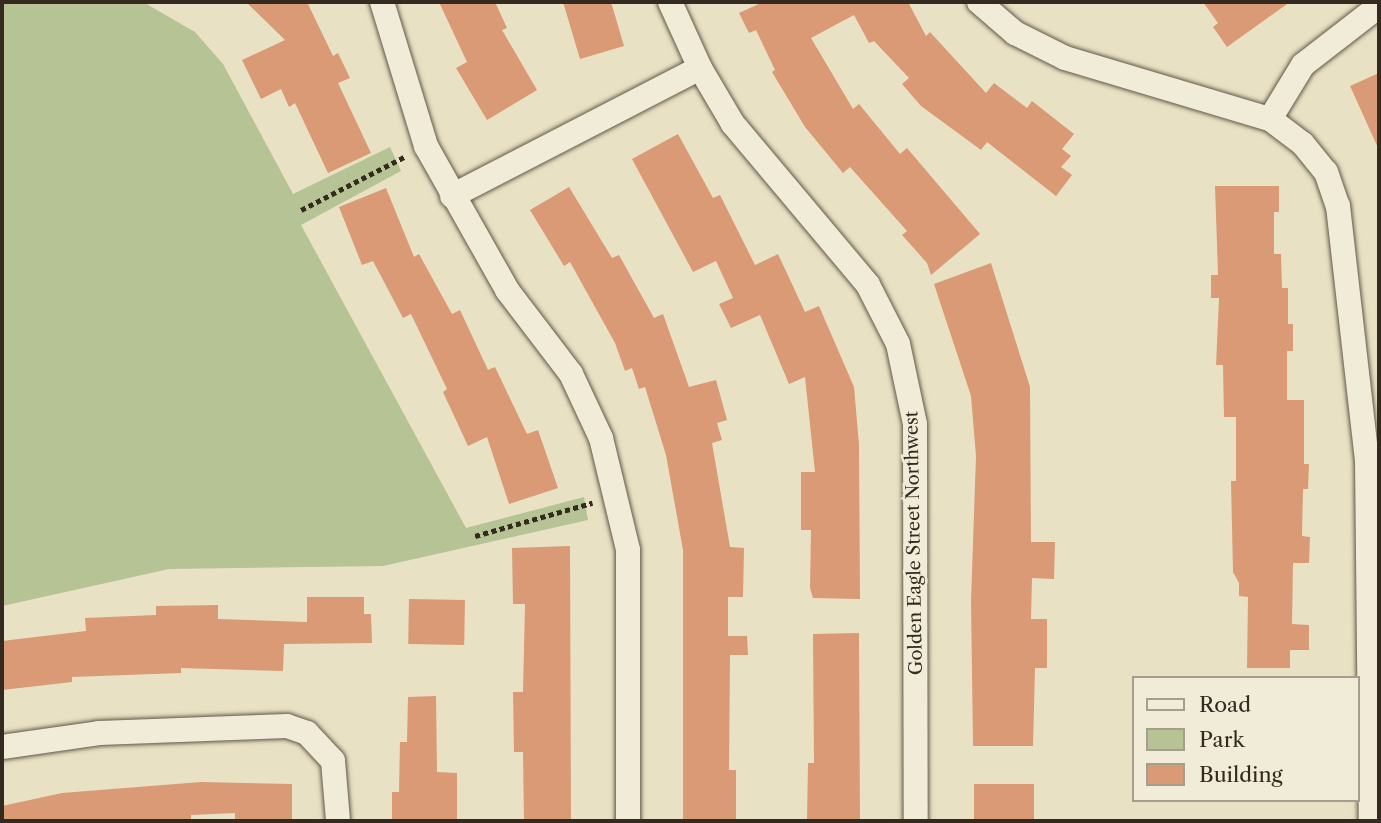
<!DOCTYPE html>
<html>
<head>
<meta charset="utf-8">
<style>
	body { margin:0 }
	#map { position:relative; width:1381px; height:823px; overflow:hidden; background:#e9e1c3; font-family:"Libre Caslon Text",serif }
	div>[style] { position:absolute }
	.green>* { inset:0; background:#b5c395 }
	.building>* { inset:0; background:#d99a75; transform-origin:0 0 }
	.path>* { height:4.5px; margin-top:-2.25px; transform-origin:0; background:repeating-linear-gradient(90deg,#342a20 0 5px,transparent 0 8.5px) }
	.roads { filter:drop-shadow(0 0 2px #615849) drop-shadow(0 0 2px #615849) }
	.street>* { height:24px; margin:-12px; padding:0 12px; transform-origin:12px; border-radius:12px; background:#f1ecd8 }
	span { translate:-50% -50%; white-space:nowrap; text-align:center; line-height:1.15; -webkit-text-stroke:5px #f1ecd8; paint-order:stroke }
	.street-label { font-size:18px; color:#342a20 }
	.frame { position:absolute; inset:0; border:4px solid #342a20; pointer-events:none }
	.legend { position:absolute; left:1132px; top:676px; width:228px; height:126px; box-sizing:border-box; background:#f1ecd8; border:2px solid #a59e8e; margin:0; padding:9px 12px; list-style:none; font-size:21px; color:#342a20 }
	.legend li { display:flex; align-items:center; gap:14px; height:35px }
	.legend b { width:35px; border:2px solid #a59e8e }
</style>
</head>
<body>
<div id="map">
	<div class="green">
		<div style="clip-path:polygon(2px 2px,143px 2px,195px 32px,223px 64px,293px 194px,390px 147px,401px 171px,301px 225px,466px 528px,584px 497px,588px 520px,383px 566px,169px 569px,2px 606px)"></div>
	</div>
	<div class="building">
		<div style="clip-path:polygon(246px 2px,307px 2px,333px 56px,338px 53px,350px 78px,338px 83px,371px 153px,328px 173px,295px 103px,289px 107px,281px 89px,261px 99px,242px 60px,285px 40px)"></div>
		<div style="clip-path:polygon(439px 2px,495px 2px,507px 28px,502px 30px,537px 90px,487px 120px,456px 68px,467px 62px)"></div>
		<div style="clip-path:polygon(563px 2px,611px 2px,624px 46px,580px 59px)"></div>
		<div style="clip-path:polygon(763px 2px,908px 2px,926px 36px,930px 32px,986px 93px,994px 83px,1027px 108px,1032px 101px,1074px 134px,1062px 149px,1071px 156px,1061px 167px,1072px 175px,1056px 196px,987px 142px,981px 150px,921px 106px,902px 84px,909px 78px,874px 41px,869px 43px,854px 15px,811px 38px,853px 109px,859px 104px,900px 154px,907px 148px,980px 234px,931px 275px,927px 263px,902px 235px,907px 231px,850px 167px,843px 173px,805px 127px,772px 72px,775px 70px,756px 30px,749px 33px,739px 13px)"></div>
		<div style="clip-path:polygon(1203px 2px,1290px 2px,1227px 47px,1213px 27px,1218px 23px)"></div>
		<div style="clip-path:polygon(1379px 73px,1379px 150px,1350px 86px)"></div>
		<div style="clip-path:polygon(678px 134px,713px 198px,720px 195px,755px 265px,778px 254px,805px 312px,819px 306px,854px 387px,859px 445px,860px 599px,813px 598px,810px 588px,811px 530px,801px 530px,801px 472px,815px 472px,805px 377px,789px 384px,760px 315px,731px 328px,719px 304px,733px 298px,716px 261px,693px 272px,632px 159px)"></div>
		<div style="clip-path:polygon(1215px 186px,1279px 186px,1279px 212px,1274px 212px,1274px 254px,1281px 254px,1282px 288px,1288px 288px,1288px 324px,1293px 324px,1293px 351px,1287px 351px,1287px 400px,1304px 400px,1304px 464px,1309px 464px,1308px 489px,1303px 489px,1302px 536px,1310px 537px,1309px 563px,1293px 563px,1292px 624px,1309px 625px,1309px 650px,1290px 650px,1290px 668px,1247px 668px,1248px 597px,1239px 596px,1239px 583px,1233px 572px,1231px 481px,1236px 481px,1236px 417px,1224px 417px,1223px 365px,1216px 365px,1219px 298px,1211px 298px,1211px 275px,1218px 275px)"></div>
		<div style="clip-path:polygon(569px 187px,612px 258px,619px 255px,654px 318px,663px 314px,689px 387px,716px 380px,727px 420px,717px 423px,722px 440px,712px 443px,730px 547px,744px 548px,743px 597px,728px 597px,728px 636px,747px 636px,748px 655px,730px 655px,729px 770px,736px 770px,736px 820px,683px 820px,683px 550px,666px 455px,645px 387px,639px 389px,632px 368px,625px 371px,615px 343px,570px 262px,564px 266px,530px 210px)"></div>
		<div style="clip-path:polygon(386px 188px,414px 257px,419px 254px,452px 314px,460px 310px,488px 370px,495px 367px,527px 434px,538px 430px,558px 488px,509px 504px,487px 437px,468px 446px,443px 392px,447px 389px,411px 314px,403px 318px,373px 261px,362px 265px,339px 207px)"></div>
		<div style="clip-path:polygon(991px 263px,1030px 387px,1031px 542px,1055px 542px,1054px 579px,1032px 578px,1031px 619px,1047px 619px,1047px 668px,1035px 668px,1033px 746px,973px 746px,971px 601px,976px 456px,971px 396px,934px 284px)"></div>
		<div style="clip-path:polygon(570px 546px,571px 821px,524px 821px,523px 752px,514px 752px,513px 692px,523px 692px,525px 604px,513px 604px,512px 548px)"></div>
		<div style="clip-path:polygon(307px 597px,364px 597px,364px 614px,371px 614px,372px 643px,284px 644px,283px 671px,181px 668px,181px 673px,72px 677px,72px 682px,2px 690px,2px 641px,86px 631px,85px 618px,156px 615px,156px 606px,218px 605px,218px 619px,307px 622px)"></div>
		<div style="left:409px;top:599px;width:56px;height:45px;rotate:1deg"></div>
		<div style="clip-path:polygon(859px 633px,860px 821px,807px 821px,808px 763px,814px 763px,813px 634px)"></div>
		<div style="clip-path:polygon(436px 696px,437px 772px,457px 773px,457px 821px,392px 820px,392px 792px,399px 792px,400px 742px,407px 742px,408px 697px)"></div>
		<div style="clip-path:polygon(201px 782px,292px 784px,292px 821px,235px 821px,235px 813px,191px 815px,191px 821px,2px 821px,2px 806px,62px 793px)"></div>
		<div style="left:974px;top:784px;width:60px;height:37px"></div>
	</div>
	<div class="path">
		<div style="left:301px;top:210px;width:118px;rotate:-27.2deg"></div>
		<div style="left:475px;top:536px;width:122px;rotate:-15.8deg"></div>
	</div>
	<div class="roads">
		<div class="street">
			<div style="left:382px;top:2px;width:151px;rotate:73deg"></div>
			<div style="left:426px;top:146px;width:165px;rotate:60.6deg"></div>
			<div style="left:507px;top:290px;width:106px;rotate:52.7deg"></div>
			<div style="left:571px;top:374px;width:71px;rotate:64.9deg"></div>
			<div style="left:601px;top:438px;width:115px;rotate:76.4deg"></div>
			<div style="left:628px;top:550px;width:271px;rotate:90deg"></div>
			<div style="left:670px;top:2px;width:72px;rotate:65.6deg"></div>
			<div style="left:700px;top:68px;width:65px;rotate:59.5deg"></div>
			<div style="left:733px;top:124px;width:210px;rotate:50deg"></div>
			<div style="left:868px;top:285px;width:66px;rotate:63deg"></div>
			<div style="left:898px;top:344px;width:82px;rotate:78deg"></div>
			<div style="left:915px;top:424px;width:397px;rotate:89.9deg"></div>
			<div style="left:979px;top:2px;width:48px;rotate:40.7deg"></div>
			<div style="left:1015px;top:33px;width:56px;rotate:26.6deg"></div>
			<div style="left:1065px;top:58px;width:214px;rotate:16.6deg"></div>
			<div style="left:1270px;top:119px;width:41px;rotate:37.1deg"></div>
			<div style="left:1303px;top:144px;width:36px;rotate:51deg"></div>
			<div style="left:1326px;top:172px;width:36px;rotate:71deg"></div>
			<div style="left:1338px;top:206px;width:255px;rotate:83.5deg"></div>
			<div style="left:1367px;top:459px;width:362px;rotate:89.4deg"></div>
			<div style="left:1270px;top:119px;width:63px;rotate:-58.6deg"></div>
			<div style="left:1303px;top:65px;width:96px;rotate:-37.8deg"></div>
			<div style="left:452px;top:196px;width:279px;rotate:-27.3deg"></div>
			<div style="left:2px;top:747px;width:98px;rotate:-8.2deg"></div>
			<div style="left:99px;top:733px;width:188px;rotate:-2.1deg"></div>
			<div style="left:287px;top:726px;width:21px;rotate:19deg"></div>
			<div style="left:307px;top:733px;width:38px;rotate:47deg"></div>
			<div style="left:333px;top:761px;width:60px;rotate:85.2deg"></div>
		</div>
	</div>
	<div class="street-label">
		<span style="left:914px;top:543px;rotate:-91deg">Golden Eagle Street Northwest</span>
	</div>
	<div class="frame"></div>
	<ul class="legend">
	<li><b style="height:9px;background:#f1ecd8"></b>Road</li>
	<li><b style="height:19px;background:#b5c395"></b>Park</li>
	<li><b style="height:19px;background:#d99a75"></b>Building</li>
	</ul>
</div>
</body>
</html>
